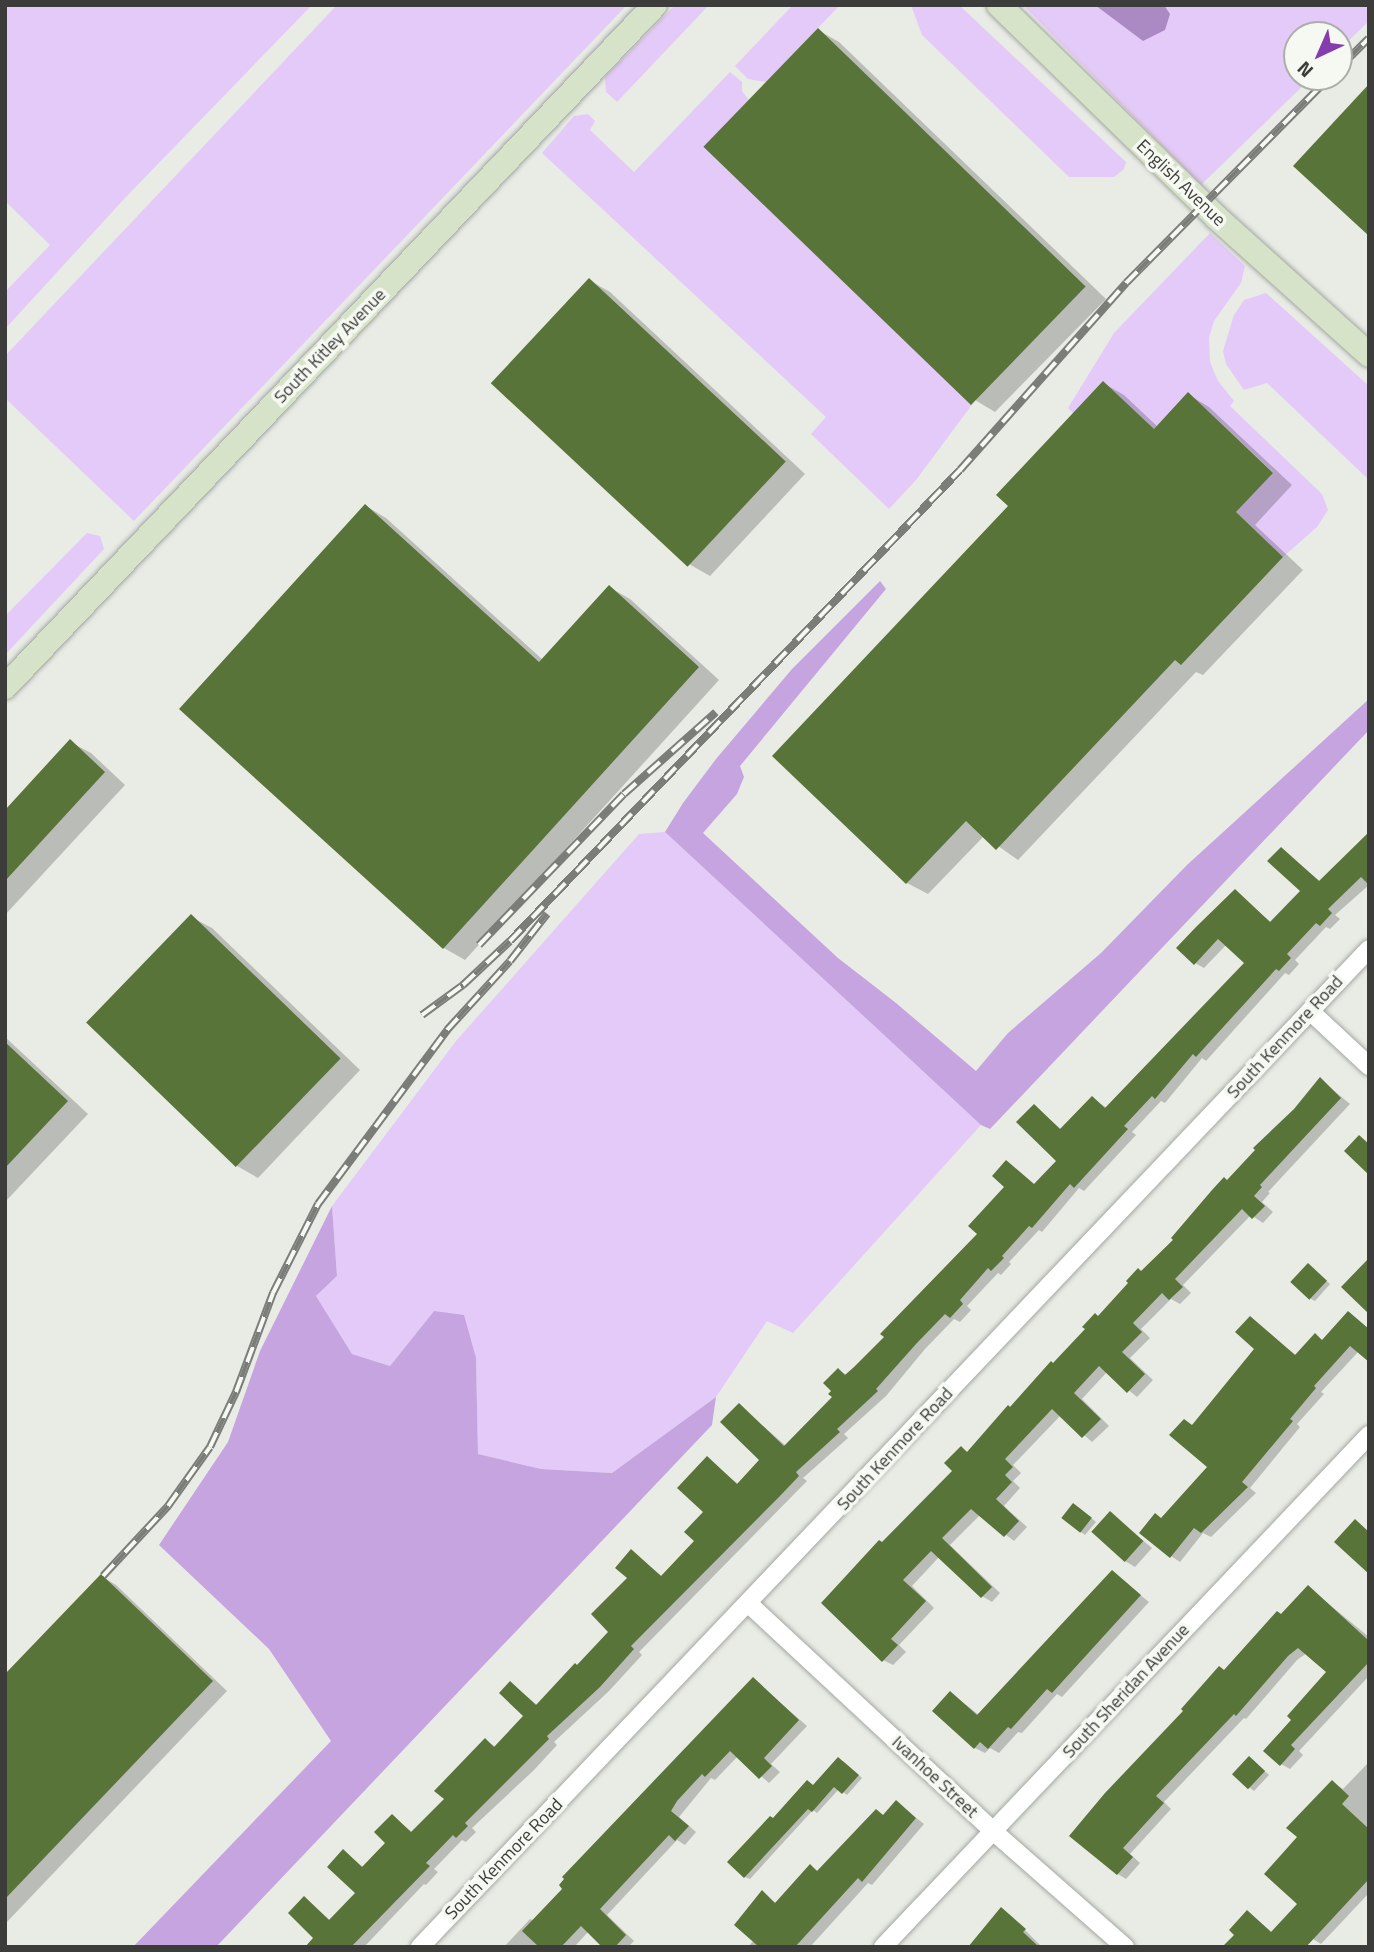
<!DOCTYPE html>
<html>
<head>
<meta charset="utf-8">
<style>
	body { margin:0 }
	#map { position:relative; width:1374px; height:1952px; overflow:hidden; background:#e8ece5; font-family:"Titillium Web",sans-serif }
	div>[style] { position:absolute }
	.green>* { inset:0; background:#e4caf8 }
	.forest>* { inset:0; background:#c6a4e0 }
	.water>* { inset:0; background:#ab8ac4 }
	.shadow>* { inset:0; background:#0003 }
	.building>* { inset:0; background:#587439; transform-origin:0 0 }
	.roads { filter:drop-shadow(0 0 2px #a4a7a1) drop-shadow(0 0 2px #a4a7a1) }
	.street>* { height:18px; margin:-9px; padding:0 9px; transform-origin:9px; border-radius:9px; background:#fff }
	.secondary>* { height:24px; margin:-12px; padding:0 12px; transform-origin:12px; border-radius:12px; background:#d7e3c8 }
	.rail>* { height:8px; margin-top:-4px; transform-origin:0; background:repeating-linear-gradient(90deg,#f5f9f2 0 16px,#7b7d79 0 32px); box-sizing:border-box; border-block:2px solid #7b7d79 }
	span { translate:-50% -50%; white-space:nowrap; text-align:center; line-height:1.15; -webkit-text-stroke:7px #f5f9f2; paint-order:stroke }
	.street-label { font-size:18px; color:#3c3d3b }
	.frame { position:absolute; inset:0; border:7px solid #3c3d3b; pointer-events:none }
	.north { position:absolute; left:1283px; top:21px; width:70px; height:70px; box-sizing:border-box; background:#f5f9f2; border:2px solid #abaea9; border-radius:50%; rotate:224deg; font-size:19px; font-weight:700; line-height:28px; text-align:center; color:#3c3d3b }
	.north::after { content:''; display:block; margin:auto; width:24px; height:32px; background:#843caf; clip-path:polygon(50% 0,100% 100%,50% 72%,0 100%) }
</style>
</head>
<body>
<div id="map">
	<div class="green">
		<div style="clip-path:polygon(7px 5px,312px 5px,125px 198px,5px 329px,5px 292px,50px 245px,5px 201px)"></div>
		<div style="clip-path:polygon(337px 5px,627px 5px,134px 521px,5px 398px,5px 356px)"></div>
		<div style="clip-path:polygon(675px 5px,709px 5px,617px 102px,606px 92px,605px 77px)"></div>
		<div style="clip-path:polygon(793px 5px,840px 5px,766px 82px,748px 79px,735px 66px)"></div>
		<div style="clip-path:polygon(911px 5px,959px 5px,1126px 162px,1124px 169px,1114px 177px,1069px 177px,922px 35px)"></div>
		<div style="clip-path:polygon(1023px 5px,1369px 5px,1369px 21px,1339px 50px,1339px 35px,1297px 35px,1297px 77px,1312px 77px,1201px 185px)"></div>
		<div style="clip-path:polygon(730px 72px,742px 82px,742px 91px,749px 100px,704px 147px,974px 402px,916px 480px,889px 509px,811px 434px,826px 417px,542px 153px,574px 116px,588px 114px,595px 121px,590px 130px,634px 172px)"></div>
		<div style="clip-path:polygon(1210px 233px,1245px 266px,1241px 283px,1214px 321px,1209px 338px,1210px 362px,1218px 381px,1234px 401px,1230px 406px,1322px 494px,1328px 510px,1317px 527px,1283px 557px,1236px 512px,1273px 472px,1189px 393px,1154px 429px,1073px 413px,1068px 408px,1114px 333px)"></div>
		<div style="clip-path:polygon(1266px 293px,1369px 386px,1369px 480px,1267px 383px,1244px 390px,1226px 364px,1223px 351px,1234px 315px,1244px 300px)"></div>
		<div style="clip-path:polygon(87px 533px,100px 536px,104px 549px,5px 655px,5px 616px)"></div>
		<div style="clip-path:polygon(665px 832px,981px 1125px,793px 1333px,767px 1321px,716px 1397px,612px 1473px,541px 1469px,478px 1454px,476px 1358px,434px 1311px,390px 1366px,352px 1354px,316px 1296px,337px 1276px,332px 1206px,456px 1041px,639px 834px)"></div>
	</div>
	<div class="forest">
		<div style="clip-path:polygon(880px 581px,886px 589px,740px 766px,744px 777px,737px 794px,703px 833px,838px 958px,896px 1003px,976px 1071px,1008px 1033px,1101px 953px,1187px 865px,1369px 699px,1369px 730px,990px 1129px,981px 1125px,665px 832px,683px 803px,716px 759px,792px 669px)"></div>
		<div style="clip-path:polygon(332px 1206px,337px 1276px,316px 1296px,352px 1354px,390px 1366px,434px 1311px,464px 1315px,476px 1358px,478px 1454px,541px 1469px,612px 1473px,716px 1397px,712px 1425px,216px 1947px,133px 1947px,331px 1741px,269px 1649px,159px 1545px,228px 1442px,260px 1351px)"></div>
	</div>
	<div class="water">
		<div style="clip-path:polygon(1095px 5px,1164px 5px,1170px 14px,1165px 30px,1143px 41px)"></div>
	</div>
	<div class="shadow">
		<div style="clip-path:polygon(818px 30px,839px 42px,1106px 299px,995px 412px,975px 400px)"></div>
		<div style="clip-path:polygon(589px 280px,610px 292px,805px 474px,710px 576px,689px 564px)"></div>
		<div style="clip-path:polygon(1103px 383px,1124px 395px,1158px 427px,1189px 395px,1209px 407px,1292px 485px,1255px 525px,1303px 570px,1203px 675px,1196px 672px,1018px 860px,984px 836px,928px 894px,907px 883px,1010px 506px)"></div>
		<div style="clip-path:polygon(366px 506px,386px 518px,543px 660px,609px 587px,630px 599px,719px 680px,465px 960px,444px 948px,181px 709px)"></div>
		<div style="clip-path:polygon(70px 742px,91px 753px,125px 785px,5px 915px,5px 813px)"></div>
		<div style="clip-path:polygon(1369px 838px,1369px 885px,1335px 915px,1340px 919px,1330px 929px,1326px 927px,1295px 960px,1299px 964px,1289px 975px,1285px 973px,1206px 1061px,1202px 1058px,1165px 1103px,1161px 1101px,1132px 1132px,1136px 1135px,1084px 1191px,1079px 1188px,1042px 1232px,1039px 1230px,1009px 1262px,1011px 1264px,1001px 1275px,998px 1273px,967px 1306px,971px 1310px,960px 1322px,954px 1319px,925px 1349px,886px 1396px,844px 1434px,848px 1438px,803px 1478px,807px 1481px,639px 1652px,642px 1655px,609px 1691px,554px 1742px,557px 1745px,534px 1770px,472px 1828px,476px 1832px,466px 1842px,462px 1840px,434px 1869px,438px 1872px,426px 1885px,424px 1884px,364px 1947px,308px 1947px,315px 1938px,305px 1898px,331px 1921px,357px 1893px,344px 1851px,364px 1868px,387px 1843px,392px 1816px,413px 1833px,446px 1799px,485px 1740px,496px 1747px,525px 1716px,511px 1683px,537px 1705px,578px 1666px,611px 1632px,629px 1578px,631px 1552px,663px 1577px,696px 1541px,705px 1512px,707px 1459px,738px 1484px,762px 1460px,739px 1405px,786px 1446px,834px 1397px,838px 1370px,847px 1375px,856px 1369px,980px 1234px,1007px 1187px,1007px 1162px,1035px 1185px,1058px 1161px,1034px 1106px,1062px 1130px,1092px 1098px,1107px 1108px,1246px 963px,1227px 944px,1204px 968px,1195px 963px,1235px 892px,1272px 923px,1302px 891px,1281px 849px,1321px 882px)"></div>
		<div style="clip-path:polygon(191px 917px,212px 928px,360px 1070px,258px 1178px,237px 1166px,89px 1023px)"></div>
		<div style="clip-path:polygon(5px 1037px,88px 1114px,5px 1202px)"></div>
		<div style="clip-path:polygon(1320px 1079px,1350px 1104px,1268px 1192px,1270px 1193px,1262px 1202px,1273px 1212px,1263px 1223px,1251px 1215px,1183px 1285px,1191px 1293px,1180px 1304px,1171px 1299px,1141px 1329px,1150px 1338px,1130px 1358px,1153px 1380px,1137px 1397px,1107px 1372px,1082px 1399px,1109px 1426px,1092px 1442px,1061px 1415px,1013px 1465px,1021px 1473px,1013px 1481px,1020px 1488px,1004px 1506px,1027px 1527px,1014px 1541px,980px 1515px,950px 1545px,1000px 1593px,992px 1602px,982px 1596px,939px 1557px,912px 1586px,934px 1608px,899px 1645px,906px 1652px,893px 1665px,883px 1660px,883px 1544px,955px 1471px,961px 1448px,969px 1453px,1296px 1111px)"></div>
		<div style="clip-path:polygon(1312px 1268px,1330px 1284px,1315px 1301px,1311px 1299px)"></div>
		<div style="clip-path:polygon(1349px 1313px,1369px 1329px,1359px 1351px,1321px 1392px,1324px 1394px,1297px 1424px,1300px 1427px,1250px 1488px,1256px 1493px,1211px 1537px,1203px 1533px,1180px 1562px,1171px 1556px,1162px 1520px,1209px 1467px,1193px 1426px,1257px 1348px,1250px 1318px,1297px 1356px,1315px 1336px,1324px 1341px)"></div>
		<div style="clip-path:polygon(1078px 1507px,1096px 1522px,1085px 1535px,1081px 1532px)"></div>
		<div style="clip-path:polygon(1110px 1513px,1152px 1548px,1135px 1567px,1125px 1561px)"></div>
		<div style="clip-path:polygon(1112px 1572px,1149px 1602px,1062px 1697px,1057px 1694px,1022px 1733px,1018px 1732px,999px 1753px,990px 1748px,985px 1753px,975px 1748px,951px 1693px,979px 1715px)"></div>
		<div style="clip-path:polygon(101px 1576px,116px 1585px,227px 1691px,5px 1924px,5px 1677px)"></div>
		<div style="clip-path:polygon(1308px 1587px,1369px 1637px,1369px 1676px,1299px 1751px,1303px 1755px,1290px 1769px,1281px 1764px,1293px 1720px,1328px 1672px,1307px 1653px,1297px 1660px,1246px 1719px,1244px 1718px,1164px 1802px,1171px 1809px,1130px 1854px,1140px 1863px,1126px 1879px,1118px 1874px,1072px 1836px,1225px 1671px)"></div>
		<div style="clip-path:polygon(753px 1679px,807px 1726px,771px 1764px,780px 1772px,769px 1783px,738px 1756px,715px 1780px,711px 1778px,679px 1817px,696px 1832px,685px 1845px,677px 1840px,607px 1915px,634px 1941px,628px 1947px,604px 1947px,589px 1931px,574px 1947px,504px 1947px,530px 1919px,535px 1921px)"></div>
		<div style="clip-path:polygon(1253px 1760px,1269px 1775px,1254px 1791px,1250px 1788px)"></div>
		<div style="clip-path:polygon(843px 1761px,862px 1778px,847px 1795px,839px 1789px,817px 1813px,813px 1810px,750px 1879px,745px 1877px,774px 1820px)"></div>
		<div style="clip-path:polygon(1369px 1762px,1369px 1893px,1321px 1944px,1313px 1939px,1236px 1935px,1248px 1912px,1273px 1933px,1300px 1904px,1299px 1837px,1332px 1782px,1343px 1789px)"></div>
		<div style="clip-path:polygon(897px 1803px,924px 1824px,872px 1885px,868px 1883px,810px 1947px,748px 1947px,754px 1940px,762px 1893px,777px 1904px,810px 1866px,819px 1872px,876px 1811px,885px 1816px)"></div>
		<div style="clip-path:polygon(1001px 1909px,1010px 1915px,1042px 1947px,970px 1947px)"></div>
	</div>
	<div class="building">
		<div style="left:818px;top:28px;width:372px;height:165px;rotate:44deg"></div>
		<div style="clip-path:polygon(1369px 84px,1369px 236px,1293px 166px)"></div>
		<div style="left:589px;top:278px;width:269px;height:144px;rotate:43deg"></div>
		<div style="clip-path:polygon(1103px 381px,1154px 429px,1188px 392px,1273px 473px,1236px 512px,1283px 557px,1181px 665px,1175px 660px,996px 850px,966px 821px,906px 884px,772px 756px,1008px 506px,996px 495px)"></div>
		<div style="clip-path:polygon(365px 504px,539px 662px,609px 585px,699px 667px,443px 949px,179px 709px)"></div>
		<div style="clip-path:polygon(70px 739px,105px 772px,5px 881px,5px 810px)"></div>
		<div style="clip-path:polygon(1369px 832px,1369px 885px,1361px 877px,1328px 909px,1332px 913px,1320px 926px,1316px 923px,1287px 954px,1291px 958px,1279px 971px,1276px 969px,1196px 1057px,1193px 1054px,1155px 1099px,1152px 1096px,1124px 1126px,1128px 1129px,1074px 1188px,1070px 1184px,1032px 1228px,1029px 1226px,1002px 1256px,1004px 1258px,991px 1271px,988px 1268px,960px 1300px,963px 1304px,950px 1318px,945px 1314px,916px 1344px,876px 1389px,878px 1391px,837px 1429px,840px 1432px,796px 1472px,799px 1476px,779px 1497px,631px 1646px,634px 1649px,600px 1687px,547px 1736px,549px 1739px,465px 1823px,468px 1826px,456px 1838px,453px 1835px,426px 1863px,430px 1866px,351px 1947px,305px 1947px,313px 1938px,288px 1913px,304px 1896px,329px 1920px,355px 1893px,327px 1867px,343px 1849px,362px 1867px,385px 1843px,374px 1832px,392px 1814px,411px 1832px,444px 1799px,434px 1791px,485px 1738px,494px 1747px,523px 1716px,499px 1693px,510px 1681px,536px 1705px,575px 1663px,577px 1665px,608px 1632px,591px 1614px,627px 1578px,615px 1568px,631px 1549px,661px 1576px,694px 1541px,684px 1532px,703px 1512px,677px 1488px,707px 1456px,737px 1484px,759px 1460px,720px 1422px,739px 1403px,784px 1446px,832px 1397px,828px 1394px,831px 1391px,823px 1383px,838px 1368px,845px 1375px,854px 1367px,884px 1337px,880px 1334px,977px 1234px,968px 1226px,1004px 1187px,992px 1176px,1006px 1160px,1034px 1184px,1056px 1161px,1016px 1122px,1034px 1104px,1060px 1129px,1092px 1096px,1105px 1108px,1244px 963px,1218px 939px,1194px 965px,1176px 948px,1196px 927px,1235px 889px,1270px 922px,1300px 891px,1267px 861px,1281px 847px,1319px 881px)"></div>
		<div style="left:191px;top:914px;width:208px;height:151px;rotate:44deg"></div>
		<div style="clip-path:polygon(5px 1042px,68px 1101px,5px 1168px)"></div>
		<div style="clip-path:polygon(1320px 1077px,1341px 1098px,1260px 1185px,1262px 1187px,1254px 1196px,1265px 1206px,1252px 1219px,1242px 1209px,1175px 1279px,1183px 1287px,1169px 1300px,1162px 1293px,1133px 1323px,1142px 1332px,1122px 1352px,1145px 1374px,1127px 1393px,1099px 1366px,1074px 1393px,1101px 1419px,1082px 1438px,1052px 1409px,1005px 1459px,1013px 1467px,1005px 1475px,1012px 1482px,996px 1499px,1019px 1521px,1004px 1537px,971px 1509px,942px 1538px,992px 1587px,981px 1598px,931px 1551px,903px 1580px,926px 1601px,891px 1639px,898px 1645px,882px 1662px,821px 1603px,879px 1540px,882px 1542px,952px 1471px,944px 1463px,961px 1446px,967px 1452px,1008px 1405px,1010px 1407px,1051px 1361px,1053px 1363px,1085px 1329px,1082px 1327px,1095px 1313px,1098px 1316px,1128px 1283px,1126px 1281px,1138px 1268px,1141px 1271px,1173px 1240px,1171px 1238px,1212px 1190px,1224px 1177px,1227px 1180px,1255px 1150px,1253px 1148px,1294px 1109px)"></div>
		<div style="clip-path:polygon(1359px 1135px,1369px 1144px,1369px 1175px,1344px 1151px)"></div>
		<div style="clip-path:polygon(1369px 1258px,1369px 1314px,1341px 1287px)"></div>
		<div style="left:1308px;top:1263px;width:26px;height:26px;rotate:43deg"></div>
		<div style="clip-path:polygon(1348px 1311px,1369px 1329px,1369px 1362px,1350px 1346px,1314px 1386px,1316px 1388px,1290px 1419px,1293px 1421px,1242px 1482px,1248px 1487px,1201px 1533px,1194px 1528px,1170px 1558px,1139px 1533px,1155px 1513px,1161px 1518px,1207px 1467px,1169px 1435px,1184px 1419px,1192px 1425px,1254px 1349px,1235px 1332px,1250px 1316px,1295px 1355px,1315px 1333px,1322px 1340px)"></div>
		<div style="left:1073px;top:1503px;width:24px;height:19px;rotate:38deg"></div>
		<div style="left:1110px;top:1511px;width:45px;height:28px;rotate:42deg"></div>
		<div style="clip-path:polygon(1355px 1519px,1369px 1532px,1369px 1574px,1334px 1542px)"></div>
		<div style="clip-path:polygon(1112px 1570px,1141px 1595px,1052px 1693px,1047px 1689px,1011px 1729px,1008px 1727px,988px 1749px,980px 1742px,974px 1749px,932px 1711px,950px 1691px,977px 1715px)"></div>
		<div style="clip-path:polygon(101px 1574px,213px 1681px,5px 1899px,5px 1674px)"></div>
		<div style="clip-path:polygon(1308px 1585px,1369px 1641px,1369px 1662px,1291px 1745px,1295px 1749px,1280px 1766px,1263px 1751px,1291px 1720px,1287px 1716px,1326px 1672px,1298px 1648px,1288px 1656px,1236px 1716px,1234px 1714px,1156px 1796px,1164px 1803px,1123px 1848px,1133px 1857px,1117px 1875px,1069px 1836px,1105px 1793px,1183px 1711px,1181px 1709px,1219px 1666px,1224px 1670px,1277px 1611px,1281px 1614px)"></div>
		<div style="clip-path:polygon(753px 1677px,799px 1720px,764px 1758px,772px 1766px,759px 1779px,730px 1751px,705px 1777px,702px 1774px,677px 1801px,671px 1811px,689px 1826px,675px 1841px,669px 1835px,600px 1909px,626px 1935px,615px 1947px,602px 1947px,581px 1926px,561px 1947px,539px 1947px,522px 1931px,562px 1889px,559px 1885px,564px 1879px,562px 1877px)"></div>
		<div style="left:1249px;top:1756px;width:22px;height:25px;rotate:43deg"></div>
		<div style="clip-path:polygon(838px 1757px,859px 1775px,842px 1794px,834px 1787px,812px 1812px,808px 1809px,744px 1878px,727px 1862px,770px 1816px,773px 1818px,807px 1780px,813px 1785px)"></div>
		<div style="clip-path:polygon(1332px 1780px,1349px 1796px,1342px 1804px,1369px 1829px,1369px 1879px,1306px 1947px,1222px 1947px,1234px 1935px,1229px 1930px,1247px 1910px,1271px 1932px,1297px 1904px,1264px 1874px,1297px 1837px,1286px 1828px)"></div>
		<div style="clip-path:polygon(896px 1800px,916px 1818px,862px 1882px,858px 1878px,795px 1947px,759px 1947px,734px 1925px,762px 1890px,775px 1903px,810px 1864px,817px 1871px,876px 1809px,883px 1815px)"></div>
		<div style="clip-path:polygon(1001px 1907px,1026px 1929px,1023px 1932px,1039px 1947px,968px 1947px)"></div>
	</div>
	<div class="roads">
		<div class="street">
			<div style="left:1310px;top:1011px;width:81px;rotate:43deg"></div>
			<div style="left:749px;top:1604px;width:333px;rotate:42.9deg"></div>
			<div style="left:993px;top:1831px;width:176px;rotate:41.3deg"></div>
			<div style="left:420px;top:1947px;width:1377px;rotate:-46.44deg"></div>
			<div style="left:883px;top:1947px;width:706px;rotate:-46.49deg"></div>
		</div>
		<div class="secondary">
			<div style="left:999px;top:5px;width:303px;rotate:44.3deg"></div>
			<div style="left:1216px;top:217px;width:206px;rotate:42deg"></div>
			<div style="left:5px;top:687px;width:942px;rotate:-46.38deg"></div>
		</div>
	</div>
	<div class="rail">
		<div style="left:1339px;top:68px;width:42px;rotate:-45deg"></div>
		<div style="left:479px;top:945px;width:209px;rotate:-46.2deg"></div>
		<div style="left:624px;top:794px;width:123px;rotate:-41.7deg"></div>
		<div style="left:422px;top:1015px;width:51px;rotate:-36.2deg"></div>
		<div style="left:463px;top:985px;width:64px;rotate:-43.1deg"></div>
		<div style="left:510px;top:941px;width:651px;rotate:-46.31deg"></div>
		<div style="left:960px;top:470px;width:250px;rotate:-48.4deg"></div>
		<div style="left:1126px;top:283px;width:290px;rotate:-45.3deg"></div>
		<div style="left:103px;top:1576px;width:96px;rotate:-47.1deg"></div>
		<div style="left:168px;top:1506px;width:72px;rotate:-54.6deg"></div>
		<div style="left:210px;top:1447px;width:61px;rotate:-64.7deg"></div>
		<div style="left:236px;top:1392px;width:106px;rotate:-69.5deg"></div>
		<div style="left:273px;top:1293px;width:100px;rotate:-63.2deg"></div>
		<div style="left:318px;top:1204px;width:217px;rotate:-53.4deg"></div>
		<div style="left:447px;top:1030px;width:93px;rotate:-47.6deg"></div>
		<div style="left:510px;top:961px;width:60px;rotate:-51.8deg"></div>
	</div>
	<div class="street-label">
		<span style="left:1181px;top:183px;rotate:44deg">English Avenue</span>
		<span style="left:330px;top:346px;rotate:-46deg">South Kitley Avenue</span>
		<span style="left:1285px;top:1037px;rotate:-47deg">South Kenmore Road</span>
		<span style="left:895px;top:1449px;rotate:-47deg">South Kenmore Road</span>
		<span style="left:1126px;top:1691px;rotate:-47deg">South Sheridan Avenue</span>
		<span style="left:935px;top:1777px;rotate:43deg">Ivanhoe Street</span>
		<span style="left:504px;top:1859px;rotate:-46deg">South Kenmore Road</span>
	</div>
	<div class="frame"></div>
	<div class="north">N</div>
</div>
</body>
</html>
